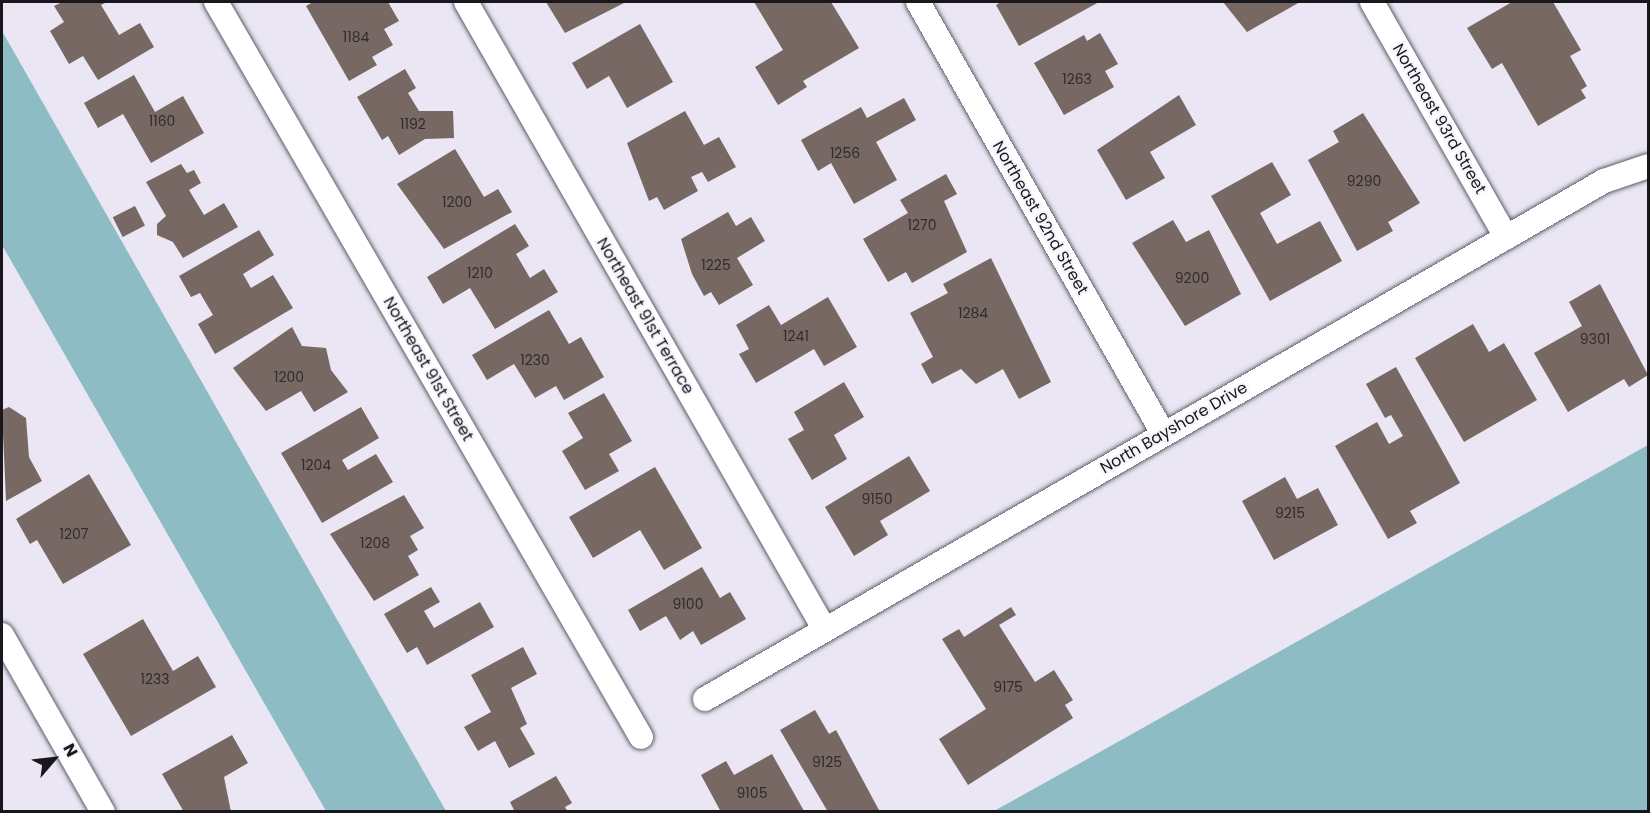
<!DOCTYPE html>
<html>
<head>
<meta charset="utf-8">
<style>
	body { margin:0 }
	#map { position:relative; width:1650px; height:813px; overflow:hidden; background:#eae6f4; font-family:Poppins,sans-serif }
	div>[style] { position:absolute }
	.water>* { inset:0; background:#8ebcc4 }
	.building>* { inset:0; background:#776864; transform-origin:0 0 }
	.roads { filter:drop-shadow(0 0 2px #605d69) drop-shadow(0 0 2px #605d69) }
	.minor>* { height:24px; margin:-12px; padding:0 12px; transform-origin:12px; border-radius:12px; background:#fff }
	span { translate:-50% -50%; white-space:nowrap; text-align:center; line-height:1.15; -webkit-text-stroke:4.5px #f7f4fd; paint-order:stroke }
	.number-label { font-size:14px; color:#302b2e }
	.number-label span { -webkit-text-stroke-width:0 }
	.street-label { font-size:16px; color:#19171c }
	.frame { position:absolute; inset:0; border:3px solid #19171c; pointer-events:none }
	.north { position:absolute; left:24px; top:729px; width:60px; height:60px; -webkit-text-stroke:4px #f7f4fd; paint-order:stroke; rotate:62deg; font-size:16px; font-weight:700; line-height:24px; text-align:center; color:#19171c }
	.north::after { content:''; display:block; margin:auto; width:21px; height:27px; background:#19171c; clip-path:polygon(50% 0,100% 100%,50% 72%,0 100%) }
</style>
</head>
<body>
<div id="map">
	<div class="water">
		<div style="clip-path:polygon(2px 31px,446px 811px,326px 811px,2px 245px)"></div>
		<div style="clip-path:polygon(1648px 445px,1648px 811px,994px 811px,1066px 771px)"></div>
	</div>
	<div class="building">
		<div style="clip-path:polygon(62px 2px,107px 2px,101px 5px,119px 35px,140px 23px,154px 47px,98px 80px,83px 56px,69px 64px,50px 31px,64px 22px,54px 6px)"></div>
		<div style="clip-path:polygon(313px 2px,388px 2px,399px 21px,384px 29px,393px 45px,372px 57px,377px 65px,349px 81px,306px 6px)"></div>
		<div style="clip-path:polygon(546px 2px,626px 2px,565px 33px)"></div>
		<div style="clip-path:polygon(754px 2px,831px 2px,859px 48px,803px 81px,807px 87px,778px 105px,755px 67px,783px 50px)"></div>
		<div style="clip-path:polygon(1001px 2px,1099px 2px,1019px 46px,996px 5px)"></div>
		<div style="clip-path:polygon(1223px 2px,1300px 2px,1247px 32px)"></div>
		<div style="clip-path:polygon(1512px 2px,1553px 2px,1581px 50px,1570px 56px,1587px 86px,1581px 90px,1586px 98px,1538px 126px,1502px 63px,1492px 69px,1467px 28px)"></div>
		<div style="clip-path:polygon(640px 24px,673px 82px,627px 108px,609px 76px,587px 89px,572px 63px)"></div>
		<div style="clip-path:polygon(1100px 33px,1118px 64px,1105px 71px,1114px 87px,1064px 115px,1034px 63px,1084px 35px,1087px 41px)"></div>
		<div style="clip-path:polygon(405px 69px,416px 88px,408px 93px,419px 111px,453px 111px,454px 138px,425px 139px,399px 155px,388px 136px,382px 140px,357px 97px)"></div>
		<div style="clip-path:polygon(134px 75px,155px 112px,183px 96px,204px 133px,151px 163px,123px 114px,98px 128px,84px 103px)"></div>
		<div style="clip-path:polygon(1179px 95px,1196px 125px,1150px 152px,1165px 178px,1126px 200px,1097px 150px)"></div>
		<div style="clip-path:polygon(904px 98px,916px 120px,876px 142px,897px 180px,854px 204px,831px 163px,818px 171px,801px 140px,861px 107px,867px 118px)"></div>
		<div style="clip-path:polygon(685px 111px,704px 145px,719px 137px,736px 167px,708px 182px,702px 172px,691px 177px,698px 191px,664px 210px,657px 197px,649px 201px,627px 143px)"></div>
		<div style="clip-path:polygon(1363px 113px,1420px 203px,1388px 222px,1393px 231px,1357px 251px,1308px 160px,1339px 142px,1333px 131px)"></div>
		<div style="clip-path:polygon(455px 149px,484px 197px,498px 189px,512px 212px,444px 249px,397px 184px)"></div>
		<div style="clip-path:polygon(1272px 162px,1291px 195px,1260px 213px,1277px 244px,1320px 221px,1342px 261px,1270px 301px,1211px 196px)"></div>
		<div style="clip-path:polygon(181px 164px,187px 173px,194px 170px,201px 183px,189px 190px,204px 215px,224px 203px,238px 227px,183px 258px,173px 242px,157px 235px,157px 224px,166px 216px,146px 182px)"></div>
		<div style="clip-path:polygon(946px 174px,957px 194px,944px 201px,967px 252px,912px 283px,906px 272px,888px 282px,863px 239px,908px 213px,900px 200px)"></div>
		<div style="left:135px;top:206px;width:22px;height:25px;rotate:63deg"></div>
		<div style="clip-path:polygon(728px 212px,736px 226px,751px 217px,765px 241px,737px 258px,753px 285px,719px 305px,711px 292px,704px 296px,692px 274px,681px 239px)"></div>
		<div style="clip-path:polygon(1173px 220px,1186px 242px,1209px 230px,1241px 294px,1185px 326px,1132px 243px)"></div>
		<div style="clip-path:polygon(515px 224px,529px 246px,516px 254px,530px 278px,544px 269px,558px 292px,495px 329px,470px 288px,443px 304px,427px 277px)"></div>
		<div style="clip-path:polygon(259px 230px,274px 255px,243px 274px,251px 288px,273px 275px,293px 308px,215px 354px,198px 324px,213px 315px,200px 293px,191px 297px,179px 276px)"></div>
		<div style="clip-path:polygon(991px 258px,1051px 382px,1019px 399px,1003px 369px,976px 384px,961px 369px,932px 384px,921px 364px,933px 357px,910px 313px,948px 293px,943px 284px)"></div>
		<div style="clip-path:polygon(1600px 284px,1648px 375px,1629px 387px,1624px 379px,1568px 412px,1534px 353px,1582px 326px,1569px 302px)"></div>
		<div style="clip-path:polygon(828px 297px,857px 347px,824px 366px,814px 349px,756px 383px,739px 354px,749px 349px,736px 325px,769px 305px,781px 325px)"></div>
		<div style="clip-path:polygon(549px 310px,569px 344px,581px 337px,604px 377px,564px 400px,556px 386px,535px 398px,514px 364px,487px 380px,472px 355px)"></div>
		<div style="clip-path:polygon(1473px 324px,1489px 352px,1504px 343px,1537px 400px,1464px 442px,1415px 358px)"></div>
		<div style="clip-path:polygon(292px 327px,302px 346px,326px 348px,331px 370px,348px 392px,314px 412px,301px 391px,266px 411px,233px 368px)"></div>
		<div style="clip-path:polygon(1396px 367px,1460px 483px,1410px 511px,1417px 523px,1388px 539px,1335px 446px,1377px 422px,1389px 444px,1403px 436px,1391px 415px,1385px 418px,1366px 384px)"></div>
		<div style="clip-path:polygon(844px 382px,864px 417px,834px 435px,847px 459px,812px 480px,788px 439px,804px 430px,794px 412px)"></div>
		<div style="clip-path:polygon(604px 393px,632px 441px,609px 454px,619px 471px,585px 490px,562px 451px,583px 438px,568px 413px)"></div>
		<div style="clip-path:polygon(9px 407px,26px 418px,29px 457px,42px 481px,6px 501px,2px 410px)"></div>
		<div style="clip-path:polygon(361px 407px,379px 438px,342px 460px,348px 470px,376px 454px,393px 482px,322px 523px,281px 453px)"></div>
		<div style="clip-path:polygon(909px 456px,930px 491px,880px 521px,888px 535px,854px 556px,825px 507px)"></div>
		<div style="clip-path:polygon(655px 467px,702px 548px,664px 570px,640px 530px,593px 558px,569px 517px)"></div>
		<div style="clip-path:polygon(89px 474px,131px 545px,63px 584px,37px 540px,30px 544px,16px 519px)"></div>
		<div style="clip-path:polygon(1285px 477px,1297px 499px,1318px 488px,1338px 525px,1274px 560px,1242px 501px)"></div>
		<div style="clip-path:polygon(404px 495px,424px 528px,410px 536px,418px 550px,408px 556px,419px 575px,374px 601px,330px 534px)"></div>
		<div style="clip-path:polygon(702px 567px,720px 598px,730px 592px,746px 619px,701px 645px,693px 631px,680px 640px,666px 616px,640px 631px,628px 610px)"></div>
		<div style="clip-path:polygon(431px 587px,440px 602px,424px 611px,434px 628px,480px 602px,494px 627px,427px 665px,417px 647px,407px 653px,384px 614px)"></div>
		<div style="clip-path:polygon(1011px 607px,1016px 615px,999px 625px,1035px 682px,1054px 670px,1073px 700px,1065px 705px,1073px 718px,968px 785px,939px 739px,986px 709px,942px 639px,959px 629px,964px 637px)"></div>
		<div style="clip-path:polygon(143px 619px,173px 671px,198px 656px,216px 687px,131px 736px,83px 654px)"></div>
		<div style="clip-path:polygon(523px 647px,537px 674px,511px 688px,527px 724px,520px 728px,535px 754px,509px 768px,495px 741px,478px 751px,464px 727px,491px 712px,471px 675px)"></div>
		<div style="clip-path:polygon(815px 710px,829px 734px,836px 730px,880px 812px,828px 812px,780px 730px)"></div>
		<div style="clip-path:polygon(232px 735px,248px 763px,224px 777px,231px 812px,184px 812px,162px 774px)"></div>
		<div style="clip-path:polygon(772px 754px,804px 811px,721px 812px,701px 775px,726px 761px,734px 775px)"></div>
		<div style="clip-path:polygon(556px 776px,572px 803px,565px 807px,568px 812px,515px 812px,510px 802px)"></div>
	</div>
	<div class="roads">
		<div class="minor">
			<div style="left:216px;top:2px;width:849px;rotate:59.96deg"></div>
			<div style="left:466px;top:2px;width:723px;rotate:60.25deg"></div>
			<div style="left:918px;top:2px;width:497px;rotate:60.4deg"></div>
			<div style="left:1372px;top:2px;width:271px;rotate:60.3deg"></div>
			<div style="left:2px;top:635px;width:204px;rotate:60.3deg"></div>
			<div style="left:705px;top:699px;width:1038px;rotate:-29.95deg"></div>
			<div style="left:1604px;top:181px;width:46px;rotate:-18.8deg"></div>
		</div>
	</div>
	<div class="number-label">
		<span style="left:356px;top:37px">1184</span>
		<span style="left:1077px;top:79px">1263</span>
		<span style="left:162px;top:121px">1160</span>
		<span style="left:413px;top:124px">1192</span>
		<span style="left:845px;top:153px">1256</span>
		<span style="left:1364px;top:181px">9290</span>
		<span style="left:457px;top:202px">1200</span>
		<span style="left:922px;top:225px">1270</span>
		<span style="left:716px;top:265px">1225</span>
		<span style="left:480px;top:273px">1210</span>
		<span style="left:1192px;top:278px">9200</span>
		<span style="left:973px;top:313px">1284</span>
		<span style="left:796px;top:336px">1241</span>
		<span style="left:1595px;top:339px">9301</span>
		<span style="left:535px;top:360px">1230</span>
		<span style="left:289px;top:377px">1200</span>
		<span style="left:316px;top:465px">1204</span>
		<span style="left:877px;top:499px">9150</span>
		<span style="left:1290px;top:513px">9215</span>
		<span style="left:74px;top:534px">1207</span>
		<span style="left:375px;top:543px">1208</span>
		<span style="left:688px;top:604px">9100</span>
		<span style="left:155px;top:679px">1233</span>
		<span style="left:1008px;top:687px">9175</span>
		<span style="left:827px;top:762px">9125</span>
		<span style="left:752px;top:793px">9105</span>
	</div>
	<div class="street-label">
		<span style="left:1439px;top:119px;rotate:60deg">Northeast 93rd Street</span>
		<span style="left:1040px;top:218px;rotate:60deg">Northeast 92nd Street</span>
		<span style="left:645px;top:316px;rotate:60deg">Northeast 91st Terrace</span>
		<span style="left:428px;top:369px;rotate:60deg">Northeast 91st Street</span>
		<span style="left:1174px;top:428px;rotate:-30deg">North Bayshore Drive</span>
	</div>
	<div class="frame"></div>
	<div class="north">N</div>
</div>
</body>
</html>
